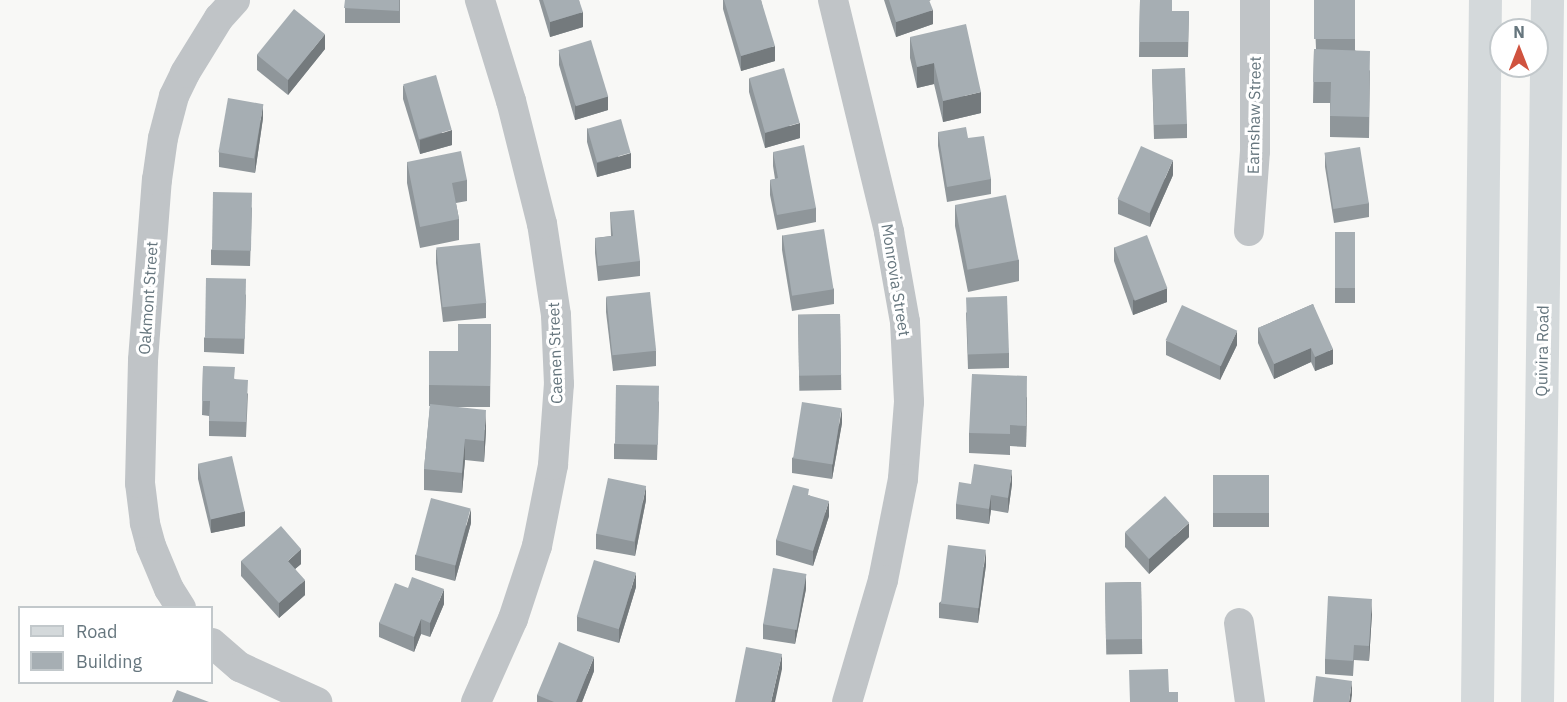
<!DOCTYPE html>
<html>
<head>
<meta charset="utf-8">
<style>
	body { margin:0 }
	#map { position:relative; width:1567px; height:702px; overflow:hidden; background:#f8f8f6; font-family:"IBM Plex Sans",sans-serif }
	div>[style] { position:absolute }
	.minor>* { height:30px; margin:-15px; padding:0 15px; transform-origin:15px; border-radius:15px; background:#c0c4c7 }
	.major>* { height:33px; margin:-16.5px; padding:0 16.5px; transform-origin:16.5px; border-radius:16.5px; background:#d4d9db }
	.wall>* { inset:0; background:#8f969a; transform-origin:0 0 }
	.shaded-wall>* { inset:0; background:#747a7d }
	.building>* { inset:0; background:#a6aeb3; transform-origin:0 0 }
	span { translate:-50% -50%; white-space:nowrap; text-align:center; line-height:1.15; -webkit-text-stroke:6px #fff; paint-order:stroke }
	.street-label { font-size:16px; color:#66767e }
	.legend { position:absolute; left:18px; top:606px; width:195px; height:78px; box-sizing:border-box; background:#fff; border:2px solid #c2c8cb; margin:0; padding:8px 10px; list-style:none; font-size:18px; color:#66767e }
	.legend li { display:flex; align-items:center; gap:12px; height:30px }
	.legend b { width:30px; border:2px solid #c2c8cb }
	.north { position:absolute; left:1489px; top:18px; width:60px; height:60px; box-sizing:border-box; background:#fff; border:2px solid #c2c8cb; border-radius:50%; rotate:0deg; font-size:16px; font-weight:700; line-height:24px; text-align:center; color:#66767e }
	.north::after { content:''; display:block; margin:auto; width:21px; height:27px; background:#d0533f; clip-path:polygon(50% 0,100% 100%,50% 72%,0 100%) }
</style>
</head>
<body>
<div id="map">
	<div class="minor">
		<div style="left:833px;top:0;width:239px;rotate:76.4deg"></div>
		<div style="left:889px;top:232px;width:91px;rotate:79.9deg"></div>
		<div style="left:905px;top:322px;width:80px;rotate:87.1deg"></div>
		<div style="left:909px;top:402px;width:77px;rotate:94.5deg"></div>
		<div style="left:903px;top:479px;width:103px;rotate:101.2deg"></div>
		<div style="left:883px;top:580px;width:127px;rotate:106.4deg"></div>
		<div style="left:1249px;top:231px;width:80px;rotate:-85.7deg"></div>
		<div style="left:1255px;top:151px;width:151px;rotate:-90deg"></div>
		<div style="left:181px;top:608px;width:22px;rotate:-122deg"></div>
		<div style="left:169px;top:589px;width:47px;rotate:-112.7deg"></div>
		<div style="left:151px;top:546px;width:24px;rotate:-105deg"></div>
		<div style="left:145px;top:523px;width:40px;rotate:-97.1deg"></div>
		<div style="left:140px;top:483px;width:123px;rotate:-88.6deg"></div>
		<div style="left:143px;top:360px;width:181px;rotate:-85.6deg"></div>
		<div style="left:157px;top:180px;width:42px;rotate:-81.9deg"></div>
		<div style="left:163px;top:138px;width:43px;rotate:-75.3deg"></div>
		<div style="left:174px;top:96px;width:25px;rotate:-64deg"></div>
		<div style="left:185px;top:73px;width:65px;rotate:-58.3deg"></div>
		<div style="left:219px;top:18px;width:24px;rotate:-48deg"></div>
		<div style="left:1239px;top:623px;width:80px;rotate:82.1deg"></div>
		<div style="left:212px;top:643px;width:37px;rotate:41deg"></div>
		<div style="left:240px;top:667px;width:85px;rotate:24.4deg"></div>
		<div style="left:476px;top:702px;width:91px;rotate:-66deg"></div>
		<div style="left:513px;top:619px;width:77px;rotate:-71.8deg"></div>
		<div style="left:537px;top:546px;width:83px;rotate:-78.8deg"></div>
		<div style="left:553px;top:465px;width:81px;rotate:-85.8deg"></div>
		<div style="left:559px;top:384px;width:69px;rotate:-92.5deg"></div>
		<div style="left:556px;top:315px;width:92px;rotate:-98.7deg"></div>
		<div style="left:542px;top:224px;width:127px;rotate:-104.1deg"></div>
		<div style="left:511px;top:101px;width:106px;rotate:-107.1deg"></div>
	</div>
	<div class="major">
		<div style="left:1477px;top:702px;width:702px;rotate:-89.35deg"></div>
		<div style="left:1537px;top:702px;width:702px;rotate:-89.18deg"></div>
	</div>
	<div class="wall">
		<div style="left:345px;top:0;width:55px;height:23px"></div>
		<div style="clip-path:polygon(539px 0,579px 0,583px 27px,550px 37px)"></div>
		<div style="clip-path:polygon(723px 0,761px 0,775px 61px,741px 71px,723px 9px)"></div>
		<div style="clip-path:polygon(884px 0,931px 0,929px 1px,933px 24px,896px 37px)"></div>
		<div style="clip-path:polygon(1140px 0,1172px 11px,1189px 11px,1188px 57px,1139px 57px)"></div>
		<div style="clip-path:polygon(1314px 0,1355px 0,1355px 50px,1370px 71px,1369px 138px,1330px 137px,1330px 103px,1313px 103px,1314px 49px,1316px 49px)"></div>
		<div style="clip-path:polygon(910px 37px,981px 113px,943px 122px,934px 84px,917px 88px,910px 58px)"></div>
		<div style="clip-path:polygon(325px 49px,288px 95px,257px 70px,257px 55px)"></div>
		<div style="clip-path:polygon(559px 50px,608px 110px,575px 120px,559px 65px)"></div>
		<div style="clip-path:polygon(1152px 69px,1187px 124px,1187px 138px,1154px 139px)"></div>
		<div style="clip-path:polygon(749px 78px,800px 138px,765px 148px,749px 92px)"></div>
		<div style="clip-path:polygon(403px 85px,452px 145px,420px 154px,403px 99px)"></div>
		<div style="clip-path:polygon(263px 118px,255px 173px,219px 167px,219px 152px)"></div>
		<div style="clip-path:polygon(587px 128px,631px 168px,597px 177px,587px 142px)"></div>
		<div style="clip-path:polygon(938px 132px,968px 138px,991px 179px,991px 194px,947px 202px,938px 146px)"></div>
		<div style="clip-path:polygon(773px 152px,816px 208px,816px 222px,777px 230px,770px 195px,770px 180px,775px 179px,773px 166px)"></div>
		<div style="clip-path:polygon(1325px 153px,1369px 203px,1369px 217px,1334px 223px,1325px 167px)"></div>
		<div style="clip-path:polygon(407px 162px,467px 180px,467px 201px,456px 203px,459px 219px,459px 240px,420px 248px,407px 183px)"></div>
		<div style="clip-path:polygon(1173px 175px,1150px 227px,1118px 214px,1118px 199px)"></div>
		<div style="clip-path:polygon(955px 205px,1019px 260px,1019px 281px,968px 292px,955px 226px)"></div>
		<div style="clip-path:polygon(252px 207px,250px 266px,211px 265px,211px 250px)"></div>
		<div style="clip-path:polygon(610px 212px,640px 261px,640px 276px,598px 281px,595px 253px,595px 238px,611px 236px)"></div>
		<div style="left:1335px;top:232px;width:20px;height:71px"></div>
		<div style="clip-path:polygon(782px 235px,834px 289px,834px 304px,792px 311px,782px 250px)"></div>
		<div style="clip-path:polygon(1114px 247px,1167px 302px,1133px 315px,1114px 261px)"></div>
		<div style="clip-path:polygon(436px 249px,486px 303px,486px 318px,443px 322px,436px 263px)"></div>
		<div style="clip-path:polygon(246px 294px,244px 354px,204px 352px,204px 338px)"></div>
		<div style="clip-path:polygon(606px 297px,656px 351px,656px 366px,613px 371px,606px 312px)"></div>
		<div style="clip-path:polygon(1313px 304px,1333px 364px,1315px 371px,1311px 362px,1274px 379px,1258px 343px,1258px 328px)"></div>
		<div style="clip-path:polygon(966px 312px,1009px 353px,1009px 368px,968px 369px)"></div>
		<div style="left:840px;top:314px;width:76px;height:42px;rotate:89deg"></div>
		<div style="clip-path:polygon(491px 324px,490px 407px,457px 407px,486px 431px,484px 462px,465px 460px,462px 493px,424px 490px,424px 469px,430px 406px,429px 406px,429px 351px,458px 351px)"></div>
		<div style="clip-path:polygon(1166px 341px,1237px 345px,1220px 380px,1166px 355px)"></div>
		<div style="clip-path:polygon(203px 366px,235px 379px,248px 394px,246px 437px,209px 436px,209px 416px,202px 415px)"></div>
		<div style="clip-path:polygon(1027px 397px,1026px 447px,1010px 446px,1010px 455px,969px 453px,969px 433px)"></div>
		<div style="clip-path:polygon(659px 401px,657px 460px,614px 459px,614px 444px)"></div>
		<div style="clip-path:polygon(842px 423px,832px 479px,792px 473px,792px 458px)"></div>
		<div style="clip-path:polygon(198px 464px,245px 526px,211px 533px,198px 479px)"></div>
		<div style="left:1213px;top:475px;width:56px;height:52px"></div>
		<div style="clip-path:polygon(971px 484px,1012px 484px,1008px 513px,991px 510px,989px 524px,956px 519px,956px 504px)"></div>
		<div style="clip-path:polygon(809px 495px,829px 516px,813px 566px,776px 555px,776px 540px)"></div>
		<div style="clip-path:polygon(646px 500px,635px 556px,596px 549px,596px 534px)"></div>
		<div style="clip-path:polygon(471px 523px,455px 581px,415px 570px,415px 555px)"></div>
		<div style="clip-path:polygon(1125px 533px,1189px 537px,1149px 574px,1125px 547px)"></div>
		<div style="clip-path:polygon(241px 561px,301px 564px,295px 569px,305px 595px,279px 618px,241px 576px)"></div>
		<div style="clip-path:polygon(986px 565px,978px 623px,939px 618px,939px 603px)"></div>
		<div style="left:1141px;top:582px;width:72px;height:36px;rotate:89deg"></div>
		<div style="clip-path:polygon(636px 587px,619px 643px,577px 631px,577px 616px)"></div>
		<div style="clip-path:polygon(408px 588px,444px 604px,430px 637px,421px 634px,414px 652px,379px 637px,379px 623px)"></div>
		<div style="clip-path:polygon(806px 589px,795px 644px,763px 639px,763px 624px)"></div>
		<div style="clip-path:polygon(1372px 613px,1369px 661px,1354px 660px,1353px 676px,1325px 674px,1325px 659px)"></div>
		<div style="clip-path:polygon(594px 671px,582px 702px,537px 702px,537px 695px)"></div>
	</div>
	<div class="shaded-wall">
		<div style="clip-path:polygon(933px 10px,933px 24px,896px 37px,896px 22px)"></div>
		<div style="clip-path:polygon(583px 12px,583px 27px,550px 37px,550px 22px)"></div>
		<div style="clip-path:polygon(325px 34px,325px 49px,288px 95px,288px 80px)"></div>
		<div style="clip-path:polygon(775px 46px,775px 61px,741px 71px,741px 56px)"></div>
		<div style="clip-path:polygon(934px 63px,934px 84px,917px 88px,917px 67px)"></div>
		<div style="clip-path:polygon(981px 92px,981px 113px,943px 122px,943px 101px)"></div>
		<div style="clip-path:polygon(608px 96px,608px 110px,575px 120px,575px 105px)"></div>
		<div style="clip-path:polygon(263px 104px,263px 118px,255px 173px,255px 158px)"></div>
		<div style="clip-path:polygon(800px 123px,800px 138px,765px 148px,765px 133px)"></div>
		<div style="clip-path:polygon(452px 130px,452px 145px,420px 154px,420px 140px)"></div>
		<div style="clip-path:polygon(631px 153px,631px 168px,597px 177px,597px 163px)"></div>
		<div style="clip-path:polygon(1173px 160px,1173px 175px,1150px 227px,1150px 213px)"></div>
		<div style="clip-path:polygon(1167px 288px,1167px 302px,1133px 315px,1133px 300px)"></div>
		<div style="clip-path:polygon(1237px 331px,1237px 345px,1220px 380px,1220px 366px)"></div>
		<div style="clip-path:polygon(1311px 348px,1311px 362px,1274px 379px,1274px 364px)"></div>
		<div style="clip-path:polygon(1333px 349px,1333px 364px,1315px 371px,1315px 357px)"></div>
		<div style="clip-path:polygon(1027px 376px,1027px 397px,1026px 447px,1026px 426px)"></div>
		<div style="clip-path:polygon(842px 408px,842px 423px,832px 479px,832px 465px)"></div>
		<div style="clip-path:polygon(486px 410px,486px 431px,484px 462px,484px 441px)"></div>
		<div style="clip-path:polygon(465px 439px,465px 460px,462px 493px,462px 473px)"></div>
		<div style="clip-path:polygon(1012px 470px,1012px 484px,1008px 513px,1008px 498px)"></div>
		<div style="clip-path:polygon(646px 486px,646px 500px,635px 556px,635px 542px)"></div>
		<div style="clip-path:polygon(991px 495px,991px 510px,989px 524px,989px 509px)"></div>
		<div style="clip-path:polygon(829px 501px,829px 516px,813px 566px,813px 551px)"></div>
		<div style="clip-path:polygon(471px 509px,471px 523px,455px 581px,455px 566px)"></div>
		<div style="clip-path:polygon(245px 511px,245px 526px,211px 533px,211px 519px)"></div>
		<div style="clip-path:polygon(1189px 523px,1189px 537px,1149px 574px,1149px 559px)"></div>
		<div style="clip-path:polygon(301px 549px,301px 564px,288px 575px,288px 561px)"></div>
		<div style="clip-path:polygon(986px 550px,986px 565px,978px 623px,978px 609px)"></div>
		<div style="clip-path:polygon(636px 573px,636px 587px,619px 643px,619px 628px)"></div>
		<div style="clip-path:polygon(806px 574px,806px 589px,795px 644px,795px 630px)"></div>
		<div style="clip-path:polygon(305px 580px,305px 595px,279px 618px,279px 603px)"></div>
		<div style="clip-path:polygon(444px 589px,444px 604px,430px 637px,430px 623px)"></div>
		<div style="clip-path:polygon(1372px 599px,1372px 613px,1369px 661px,1369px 646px)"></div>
		<div style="clip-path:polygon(421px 619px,421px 634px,414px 652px,414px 637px)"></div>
		<div style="clip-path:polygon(782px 654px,782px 669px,775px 702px,771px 702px)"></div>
		<div style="clip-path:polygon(594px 657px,594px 671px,582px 702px,576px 702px)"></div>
		<div style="clip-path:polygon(1352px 681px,1352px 695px,1351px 702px,1349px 702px)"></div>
	</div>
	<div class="building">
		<div style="clip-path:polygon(345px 0,399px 0,399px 11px,344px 8px)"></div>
		<div style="clip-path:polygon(543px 0,579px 0,583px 12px,550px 22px)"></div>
		<div style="clip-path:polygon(724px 0,761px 0,775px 46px,741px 56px)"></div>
		<div style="clip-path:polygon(889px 0,929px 0,933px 10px,896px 22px)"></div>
		<div style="clip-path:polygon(1140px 0,1172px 0,1172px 11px,1189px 11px,1188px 42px,1139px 42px)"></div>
		<div style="left:1314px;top:0;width:41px;height:39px"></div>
		<div style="left:294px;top:9px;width:40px;height:59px;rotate:39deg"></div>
		<div style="clip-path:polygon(966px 24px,981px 92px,943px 101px,934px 63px,917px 67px,910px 37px)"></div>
		<div style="left:591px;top:40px;width:59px;height:34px;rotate:73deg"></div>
		<div style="clip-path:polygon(1314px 49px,1370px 51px,1369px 117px,1330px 116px,1331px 82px,1313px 82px)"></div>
		<div style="left:784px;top:68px;width:57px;height:36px;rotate:74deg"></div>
		<div style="left:1185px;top:68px;width:56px;height:33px;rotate:88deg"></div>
		<div style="left:436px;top:75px;width:57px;height:34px;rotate:74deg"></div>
		<div style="left:228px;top:98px;width:36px;height:55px;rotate:10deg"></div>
		<div style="left:621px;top:119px;width:35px;height:35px;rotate:74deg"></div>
		<div style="clip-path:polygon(966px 127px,968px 138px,984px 136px,991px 179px,947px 187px,938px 132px)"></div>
		<div style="clip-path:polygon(804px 145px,816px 208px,777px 215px,770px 180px,778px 178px,773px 152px)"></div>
		<div style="left:1141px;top:146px;width:35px;height:58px;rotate:24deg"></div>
		<div style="left:1360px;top:147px;width:57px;height:36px;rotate:81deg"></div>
		<div style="clip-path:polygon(461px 151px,467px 180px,452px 183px,459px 219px,420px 227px,407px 162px)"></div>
		<div style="left:213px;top:192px;width:39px;height:58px;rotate:1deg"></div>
		<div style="left:1006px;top:195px;width:66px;height:52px;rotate:79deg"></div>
		<div style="clip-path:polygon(634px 210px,640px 261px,598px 266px,595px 238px,613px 236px,610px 212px)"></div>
		<div style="left:824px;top:229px;width:61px;height:42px;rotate:81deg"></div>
		<div style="left:1335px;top:232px;width:20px;height:56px"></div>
		<div style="left:1147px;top:235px;width:57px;height:35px;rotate:69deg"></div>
		<div style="left:480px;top:243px;width:60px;height:44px;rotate:84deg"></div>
		<div style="left:206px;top:278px;width:40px;height:60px;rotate:1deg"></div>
		<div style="left:650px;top:292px;width:59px;height:44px;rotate:84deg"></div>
		<div style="left:1007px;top:296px;width:57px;height:41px;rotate:88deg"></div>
		<div style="clip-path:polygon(1313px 304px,1333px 349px,1315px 357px,1311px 348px,1274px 364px,1258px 328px)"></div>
		<div style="left:1182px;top:305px;width:61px;height:39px;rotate:25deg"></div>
		<div style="left:840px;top:314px;width:61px;height:42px;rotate:89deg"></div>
		<div style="clip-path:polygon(458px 324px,491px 324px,490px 386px,429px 385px,429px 351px,458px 351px)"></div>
		<div style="clip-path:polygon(203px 366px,235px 367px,234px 379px,248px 380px,246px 422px,209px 421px,210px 401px,202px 401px)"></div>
		<div style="clip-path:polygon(972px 374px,1027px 376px,1026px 426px,1010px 425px,1010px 434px,969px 433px)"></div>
		<div style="left:616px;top:385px;width:43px;height:59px;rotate:1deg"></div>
		<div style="left:802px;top:402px;width:40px;height:57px;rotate:9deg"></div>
		<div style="clip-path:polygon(430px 404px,486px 410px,484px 441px,465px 439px,462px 473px,424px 469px)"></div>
		<div style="left:232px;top:456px;width:57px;height:35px;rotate:77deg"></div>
		<div style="clip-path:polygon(974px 464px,1012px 470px,1008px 498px,991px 495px,989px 509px,956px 504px,959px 482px,971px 484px)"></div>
		<div style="left:1213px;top:475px;width:56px;height:38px"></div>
		<div style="left:608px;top:478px;width:39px;height:57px;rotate:12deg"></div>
		<div style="clip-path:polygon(793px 485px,809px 489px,808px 495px,829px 501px,813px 551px,776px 540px)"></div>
		<div style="left:1165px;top:496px;width:36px;height:54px;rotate:48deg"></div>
		<div style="left:431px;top:498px;width:41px;height:59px;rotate:15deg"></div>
		<div style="clip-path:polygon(281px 526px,301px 549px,288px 561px,305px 580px,279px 603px,241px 561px)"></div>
		<div style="left:948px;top:545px;width:38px;height:59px;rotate:7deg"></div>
		<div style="left:594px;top:560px;width:44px;height:59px;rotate:17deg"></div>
		<div style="left:773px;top:568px;width:34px;height:57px;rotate:10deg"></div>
		<div style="clip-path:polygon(412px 577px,444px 589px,430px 623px,421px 619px,414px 637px,379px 623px,395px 583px,408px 588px)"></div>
		<div style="left:1141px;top:582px;width:57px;height:36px;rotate:89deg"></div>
		<div style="clip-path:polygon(1328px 596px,1372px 599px,1369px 646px,1354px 645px,1353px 661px,1325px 659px)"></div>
		<div style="clip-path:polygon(559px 642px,594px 657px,576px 702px,554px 702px,537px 695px)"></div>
		<div style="clip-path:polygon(746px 647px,782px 654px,771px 702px,735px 702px)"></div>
		<div style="clip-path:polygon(1168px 669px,1169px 692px,1178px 692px,1178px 702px,1130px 702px,1129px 670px)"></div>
		<div style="clip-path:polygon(1316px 676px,1352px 681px,1349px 702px,1313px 702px)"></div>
		<div style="clip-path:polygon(177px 690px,209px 702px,172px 702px)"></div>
	</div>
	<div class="street-label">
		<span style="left:1254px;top:115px;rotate:-89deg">Earnshaw Street</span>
		<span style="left:896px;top:280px;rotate:81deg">Monrovia Street</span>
		<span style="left:148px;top:298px;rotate:-86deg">Oakmont Street</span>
		<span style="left:1542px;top:351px;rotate:-89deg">Quivira Road</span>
		<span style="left:555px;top:353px;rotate:-92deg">Caenen Street</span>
	</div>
	<ul class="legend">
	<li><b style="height:8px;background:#d4d9db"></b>Road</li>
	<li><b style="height:16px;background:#a6aeb3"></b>Building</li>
	</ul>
	<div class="north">N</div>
</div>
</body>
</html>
